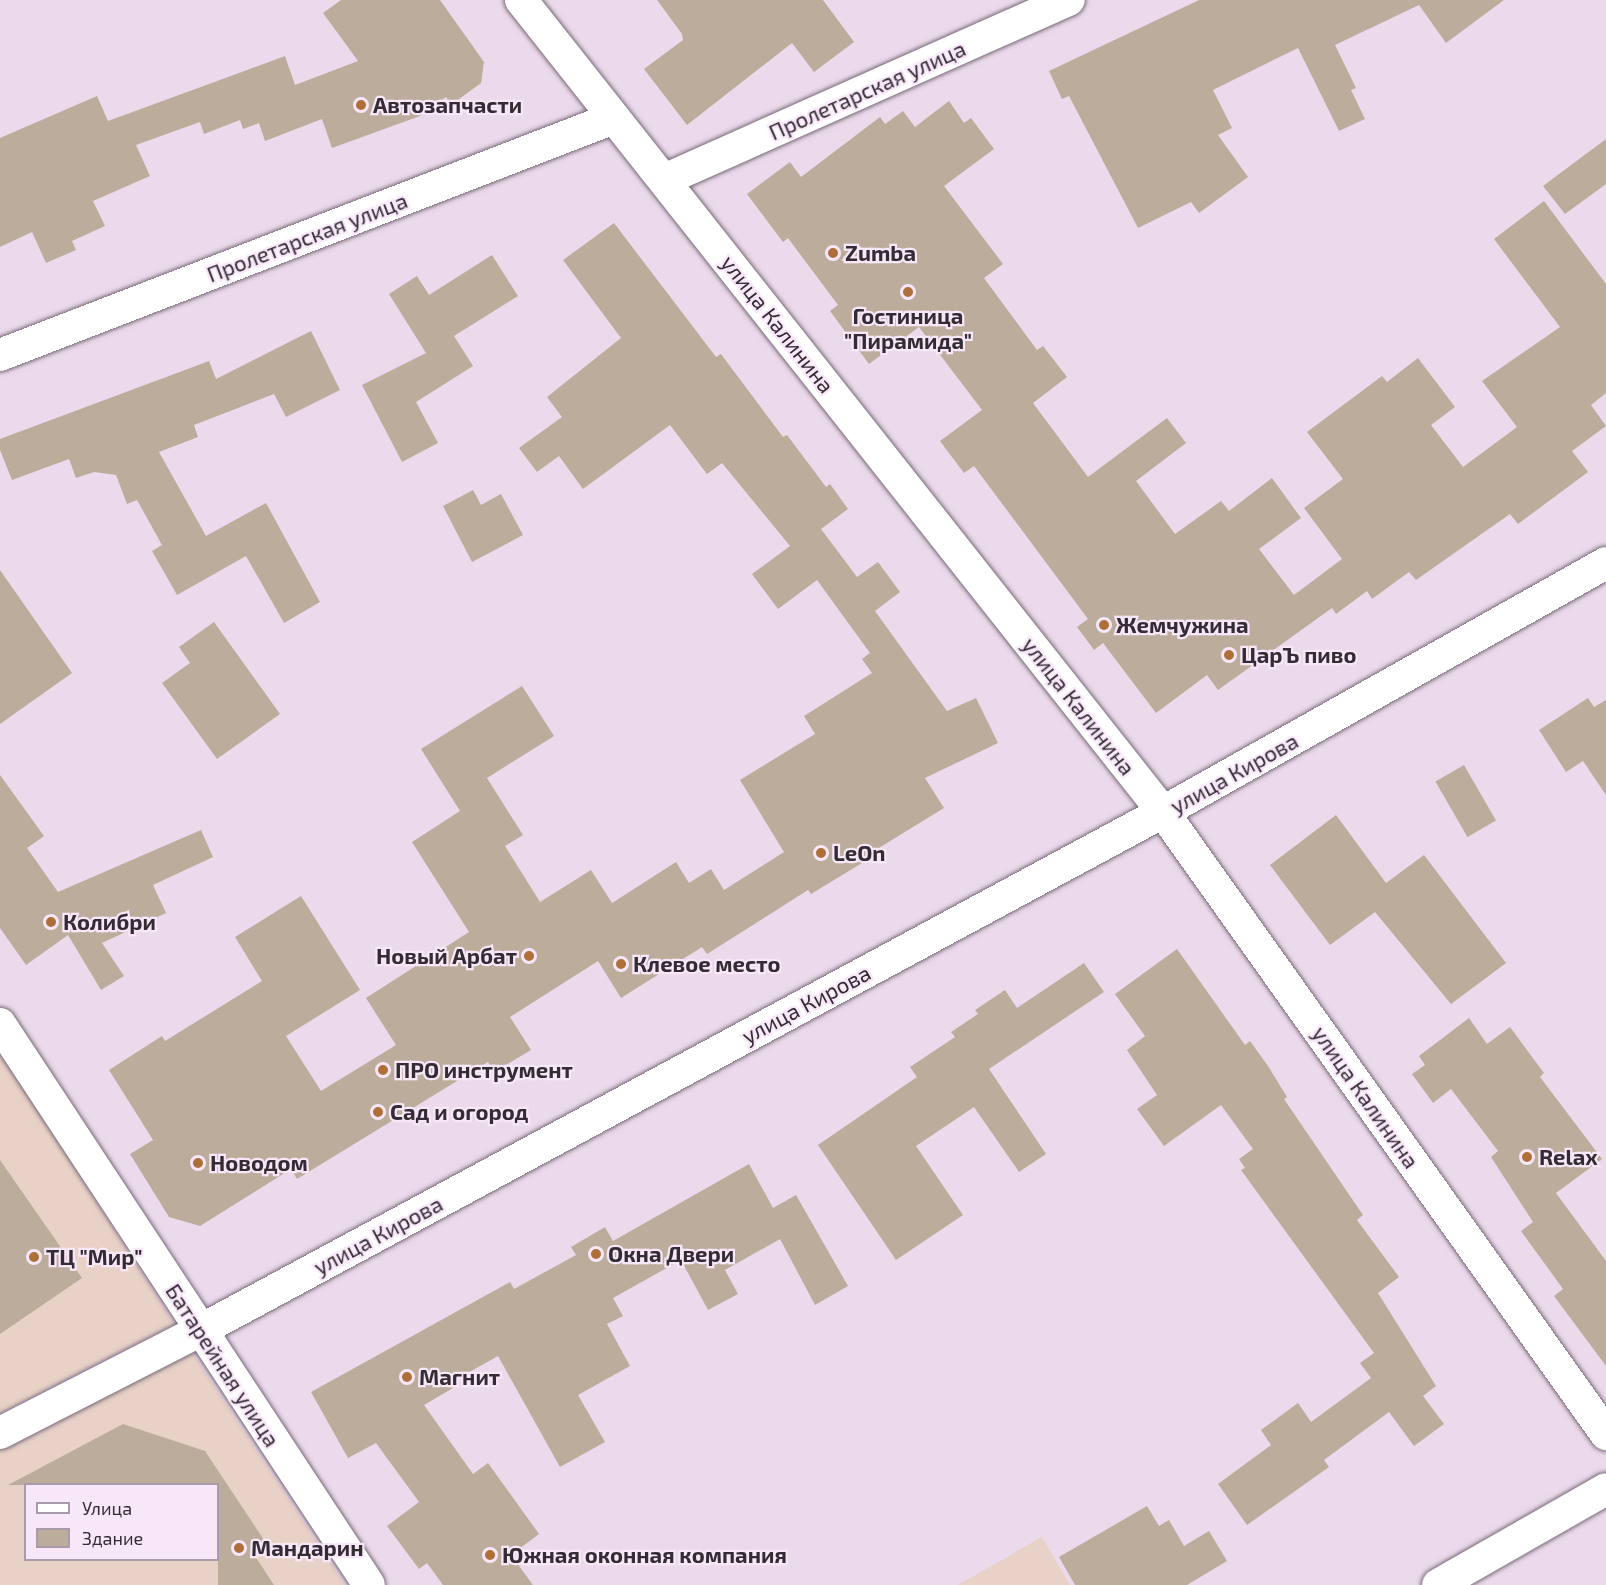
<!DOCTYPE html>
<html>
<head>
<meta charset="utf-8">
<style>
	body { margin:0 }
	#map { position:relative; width:1606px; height:1585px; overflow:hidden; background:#ebdaeb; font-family:"Exo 2",sans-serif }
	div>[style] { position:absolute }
	.commercial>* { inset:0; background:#e8d1c6 }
	.building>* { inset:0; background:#bcac9c; transform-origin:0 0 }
	.roads { filter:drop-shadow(0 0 2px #786978) drop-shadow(0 0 2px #786978) }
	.minor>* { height:32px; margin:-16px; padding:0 16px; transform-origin:16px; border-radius:16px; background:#fff }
	.dots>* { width:16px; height:16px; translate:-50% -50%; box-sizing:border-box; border:3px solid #f8e7f9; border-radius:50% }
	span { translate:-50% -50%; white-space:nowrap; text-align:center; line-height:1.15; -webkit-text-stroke:4.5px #f8e7f9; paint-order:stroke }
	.street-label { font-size:22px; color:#332c33 }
	.poi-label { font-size:22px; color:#332c33; font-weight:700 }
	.left { translate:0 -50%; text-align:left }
	.right { translate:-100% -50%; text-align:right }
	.legend { position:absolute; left:24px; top:1483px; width:195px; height:78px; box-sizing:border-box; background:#f8e7f9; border:2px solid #a99caa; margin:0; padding:8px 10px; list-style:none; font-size:18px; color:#332c33 }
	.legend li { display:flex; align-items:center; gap:12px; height:30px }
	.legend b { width:30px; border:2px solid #a99caa }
</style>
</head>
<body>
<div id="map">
	<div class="commercial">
		<div style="clip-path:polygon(0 1050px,174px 1324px,0 1413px)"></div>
		<div style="clip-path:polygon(evenodd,191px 1351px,345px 1585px,0 1585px,0 1448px,191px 1351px,26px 1484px,218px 1484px,218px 1560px,26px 1560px,26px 1484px)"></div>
		<div style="clip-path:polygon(1042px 1537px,1070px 1585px,958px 1585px)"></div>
	</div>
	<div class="building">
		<div style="clip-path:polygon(341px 0,440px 0,484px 62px,481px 83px,451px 105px,446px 97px,420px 116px,332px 148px,322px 119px,265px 141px,259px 123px,243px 129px,240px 120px,204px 134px,200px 122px,136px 145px,150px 176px,93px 201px,105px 226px,72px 241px,76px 250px,46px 263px,32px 232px,0 247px,0 138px,97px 96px,108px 121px,285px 56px,295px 85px,358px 61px,323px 13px)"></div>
		<div style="clip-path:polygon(657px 0,823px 0,854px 42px,814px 72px,792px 43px,687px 125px,644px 69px,683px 40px,682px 34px)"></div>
		<div style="clip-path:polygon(1199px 0,1504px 0,1446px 43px,1419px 5px,1335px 45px,1356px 88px,1351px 90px,1365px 119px,1339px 131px,1298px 48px,1213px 90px,1232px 128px,1218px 135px,1248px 177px,1199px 213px,1191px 202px,1138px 228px,1069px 96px,1062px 99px,1049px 71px)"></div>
		<div style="clip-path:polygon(949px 101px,964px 123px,971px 118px,994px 149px,944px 186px,1003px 264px,984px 278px,1037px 350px,1043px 346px,1067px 377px,1033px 403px,1088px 477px,1167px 418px,1186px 443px,1136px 481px,1175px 534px,1221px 501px,1229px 511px,1272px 478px,1301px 518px,1259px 549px,1294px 595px,1342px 559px,1304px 508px,1343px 479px,1307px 432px,1382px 376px,1387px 382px,1418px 358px,1455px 407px,1431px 425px,1463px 467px,1517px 427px,1482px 381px,1560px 327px,1494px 239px,1544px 201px,1606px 284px,1606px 393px,1591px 405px,1606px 426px,1572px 451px,1588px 472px,1518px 524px,1510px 514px,1416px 580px,1409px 572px,1372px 599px,1367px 591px,1336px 614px,1332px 608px,1218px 690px,1207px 675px,1156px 713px,1103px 643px,1094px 650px,1077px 627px,1088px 619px,974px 466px,964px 473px,940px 441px,982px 410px,919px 327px,869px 364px,830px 311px,838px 305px,788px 238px,783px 242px,747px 194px,790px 162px,801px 177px,880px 117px,885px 124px,903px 111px,915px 127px)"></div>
		<div style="clip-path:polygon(1606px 139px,1606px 184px,1565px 214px,1543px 186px)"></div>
		<div style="clip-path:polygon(614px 223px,716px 357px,721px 354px,783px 437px,787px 435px,826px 487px,830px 484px,848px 509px,821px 529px,857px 577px,878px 562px,900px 592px,875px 611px,947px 711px,976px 698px,998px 743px,925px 778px,944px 808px,874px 851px,875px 854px,862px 863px,811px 894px,808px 890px,707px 954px,702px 947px,621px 998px,598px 961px,510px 1017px,531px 1050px,494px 1072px,488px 1062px,297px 1179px,291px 1169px,200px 1226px,169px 1217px,130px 1154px,153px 1140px,109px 1070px,162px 1036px,165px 1041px,262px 981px,235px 937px,301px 896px,360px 990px,286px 1036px,321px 1091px,396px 1045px,366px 998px,469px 932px,412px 842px,460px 811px,421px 749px,522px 686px,554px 736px,487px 778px,523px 835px,505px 846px,540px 902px,591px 870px,612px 903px,676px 862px,689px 883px,711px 869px,724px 890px,784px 852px,740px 780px,815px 734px,804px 716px,872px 673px,862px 659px,870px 653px,817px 580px,778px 609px,752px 574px,790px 546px,722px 463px,707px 474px,670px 425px,583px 489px,559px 456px,537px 472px,519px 448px,562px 417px,547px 397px,621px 338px,563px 260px)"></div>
		<div style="clip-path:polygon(492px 255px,518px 296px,454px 336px,473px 366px,416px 402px,438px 443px,402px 462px,362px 385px,426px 353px,389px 294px,417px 276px,429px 295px)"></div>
		<div style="clip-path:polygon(311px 331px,340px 390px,286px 417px,274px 394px,194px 425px,198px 437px,159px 452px,206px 536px,266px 503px,320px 602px,284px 623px,246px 556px,177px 595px,152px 551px,162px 545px,137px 500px,127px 504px,116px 475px,94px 472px,76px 478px,69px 459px,12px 480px,0 450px,0 439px,209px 361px,216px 379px)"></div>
		<div style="clip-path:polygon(473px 490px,481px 505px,501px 494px,523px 535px,472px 562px,443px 506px)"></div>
		<div style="clip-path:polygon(0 570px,72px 673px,0 724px)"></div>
		<div style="clip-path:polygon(214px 622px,280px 714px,217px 759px,162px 683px,190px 663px,179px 647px)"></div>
		<div style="clip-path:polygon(1588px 698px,1594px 707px,1606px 700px,1606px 795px,1583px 761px,1566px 772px,1539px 730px)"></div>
		<div style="left:1464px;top:765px;width:64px;height:33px;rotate:60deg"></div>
		<div style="clip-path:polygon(0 775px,44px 836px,27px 848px,58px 892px,201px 830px,213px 857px,153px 885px,166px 913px,102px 943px,124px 976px,101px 990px,68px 935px,26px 965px,0 928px)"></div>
		<div style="clip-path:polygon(1336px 815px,1386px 883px,1424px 855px,1506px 963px,1451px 1004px,1375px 912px,1330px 945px,1270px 865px)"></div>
		<div style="clip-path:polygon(1177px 949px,1245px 1045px,1250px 1041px,1268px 1066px,1287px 1097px,1284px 1099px,1363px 1215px,1357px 1220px,1399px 1277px,1378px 1293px,1436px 1386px,1423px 1396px,1444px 1424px,1414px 1446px,1389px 1412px,1324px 1460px,1329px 1467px,1247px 1525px,1218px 1484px,1271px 1445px,1261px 1430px,1298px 1403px,1311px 1422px,1371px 1378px,1360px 1363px,1374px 1353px,1241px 1170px,1245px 1168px,1239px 1159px,1253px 1149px,1221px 1105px,1164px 1146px,1137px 1109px,1157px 1095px,1127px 1050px,1145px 1036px,1115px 994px)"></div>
		<div style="clip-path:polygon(1084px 963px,1104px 992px,989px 1069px,1046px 1154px,1019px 1172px,974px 1107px,916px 1146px,963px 1215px,896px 1260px,818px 1145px,917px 1077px,910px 1067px,955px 1037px,951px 1032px,978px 1014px,975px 1010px,1005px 990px,1017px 1008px)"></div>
		<div style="clip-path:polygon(1469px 1018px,1487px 1044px,1510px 1027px,1544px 1073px,1540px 1077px,1602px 1159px,1556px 1193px,1606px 1261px,1606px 1366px,1554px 1296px,1563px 1289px,1521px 1231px,1533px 1222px,1491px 1157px,1498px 1151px,1451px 1089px,1433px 1103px,1412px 1074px,1425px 1065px,1419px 1056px)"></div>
		<div style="clip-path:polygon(0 1160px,82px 1278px,0 1334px)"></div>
		<div style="clip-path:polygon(749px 1164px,773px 1208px,796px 1195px,848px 1286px,815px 1305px,780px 1239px,725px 1270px,738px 1294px,708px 1310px,681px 1260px,613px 1298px,623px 1316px,607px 1324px,630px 1366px,578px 1395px,605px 1442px,560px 1467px,498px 1356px,450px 1383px,453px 1388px,424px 1405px,473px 1474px,488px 1463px,539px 1534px,511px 1555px,533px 1585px,443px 1585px,427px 1563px,419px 1569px,387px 1526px,419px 1502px,376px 1443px,348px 1458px,311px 1392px,510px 1282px,514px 1289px,576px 1255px,571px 1247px,605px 1227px,613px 1241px)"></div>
		<div style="clip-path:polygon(123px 1424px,205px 1451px,266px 1543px,253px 1553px,274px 1585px,218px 1585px,218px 1485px,8px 1485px)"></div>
		<div style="clip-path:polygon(1147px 1506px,1159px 1526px,1169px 1520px,1184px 1546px,1209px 1531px,1227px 1561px,1187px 1585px,1075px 1585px,1059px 1557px)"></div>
	</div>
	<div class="roads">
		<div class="minor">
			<div style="left:521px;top:0;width:1035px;rotate:51.67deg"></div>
			<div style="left:1163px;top:812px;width:764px;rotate:54.54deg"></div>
			<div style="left:664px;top:180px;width:443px;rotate:-24deg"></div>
			<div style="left:0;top:355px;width:658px;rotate:-21.11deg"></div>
			<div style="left:0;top:1024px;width:671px;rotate:56.66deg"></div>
			<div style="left:0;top:1433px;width:226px;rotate:-27.1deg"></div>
			<div style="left:201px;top:1330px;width:1093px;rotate:-28.3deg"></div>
			<div style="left:1163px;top:812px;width:508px;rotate:-29.34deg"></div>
			<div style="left:1438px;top:1585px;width:193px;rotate:-29.7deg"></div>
		</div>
	</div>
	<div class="dots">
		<div style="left:361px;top:105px;background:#af6f38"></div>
		<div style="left:833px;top:253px;background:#af6f38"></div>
		<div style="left:908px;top:292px;background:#af6f38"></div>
		<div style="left:1104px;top:625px;background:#af6f38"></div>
		<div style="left:1229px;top:655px;background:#af6f38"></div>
		<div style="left:821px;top:853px;background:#af6f38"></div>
		<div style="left:51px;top:922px;background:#af6f38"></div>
		<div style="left:529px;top:956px;background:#af6f38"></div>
		<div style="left:621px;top:964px;background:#af6f38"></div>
		<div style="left:383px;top:1070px;background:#af6f38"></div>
		<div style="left:378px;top:1112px;background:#af6f38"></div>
		<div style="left:1527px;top:1157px;background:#af6f38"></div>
		<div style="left:198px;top:1163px;background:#af6f38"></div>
		<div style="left:596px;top:1254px;background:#af6f38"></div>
		<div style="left:34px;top:1257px;background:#af6f38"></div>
		<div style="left:407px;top:1377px;background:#af6f38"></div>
		<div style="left:239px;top:1548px;background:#af6f38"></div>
		<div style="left:490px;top:1555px;background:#af6f38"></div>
	</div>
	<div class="street-label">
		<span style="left:867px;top:90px;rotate:-24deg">Пролетарская улица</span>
		<span style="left:307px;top:237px;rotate:-21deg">Пролетарская улица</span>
		<span style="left:778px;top:324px;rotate:52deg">улица Калинина</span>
		<span style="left:1079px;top:706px;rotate:52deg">улица Калинина</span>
		<span style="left:1234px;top:773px;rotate:-29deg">улица Кирова</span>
		<span style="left:806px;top:1004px;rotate:-28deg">улица Кирова</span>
		<span style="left:1366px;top:1097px;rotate:55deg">улица Калинина</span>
		<span style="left:378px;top:1235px;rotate:-28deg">улица Кирова</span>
		<span style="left:223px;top:1365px;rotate:57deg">Батарейная улица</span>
	</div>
	<div class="poi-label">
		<span class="left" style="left:373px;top:105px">Автозапчасти</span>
		<span class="left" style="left:845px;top:253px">Zumba</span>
		<span style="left:908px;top:328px">Гостиница<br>"Пирамида"</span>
		<span class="left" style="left:1116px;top:625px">Жемчужина</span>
		<span class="left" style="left:1241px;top:655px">ЦарЪ пиво</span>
		<span class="left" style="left:833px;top:853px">LeOn</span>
		<span class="left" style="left:63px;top:922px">Колибри</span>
		<span class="right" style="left:517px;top:956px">Новый Арбат</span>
		<span class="left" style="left:633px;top:964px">Клевое место</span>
		<span class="left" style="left:395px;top:1070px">ПРО инструмент</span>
		<span class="left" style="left:390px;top:1112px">Сад и огород</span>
		<span class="left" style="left:1539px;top:1157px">Relax</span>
		<span class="left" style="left:210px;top:1163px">Новодом</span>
		<span class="left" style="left:608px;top:1254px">Окна Двери</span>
		<span class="left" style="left:46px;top:1257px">ТЦ "Мир"</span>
		<span class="left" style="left:419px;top:1377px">Магнит</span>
		<span class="left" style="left:251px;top:1548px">Мандарин</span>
		<span class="left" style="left:502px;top:1555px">Южная оконная компания</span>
	</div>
	<ul class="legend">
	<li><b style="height:8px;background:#fff"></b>Улица</li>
	<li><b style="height:16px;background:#bcac9c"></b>Здание</li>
	</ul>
</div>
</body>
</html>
